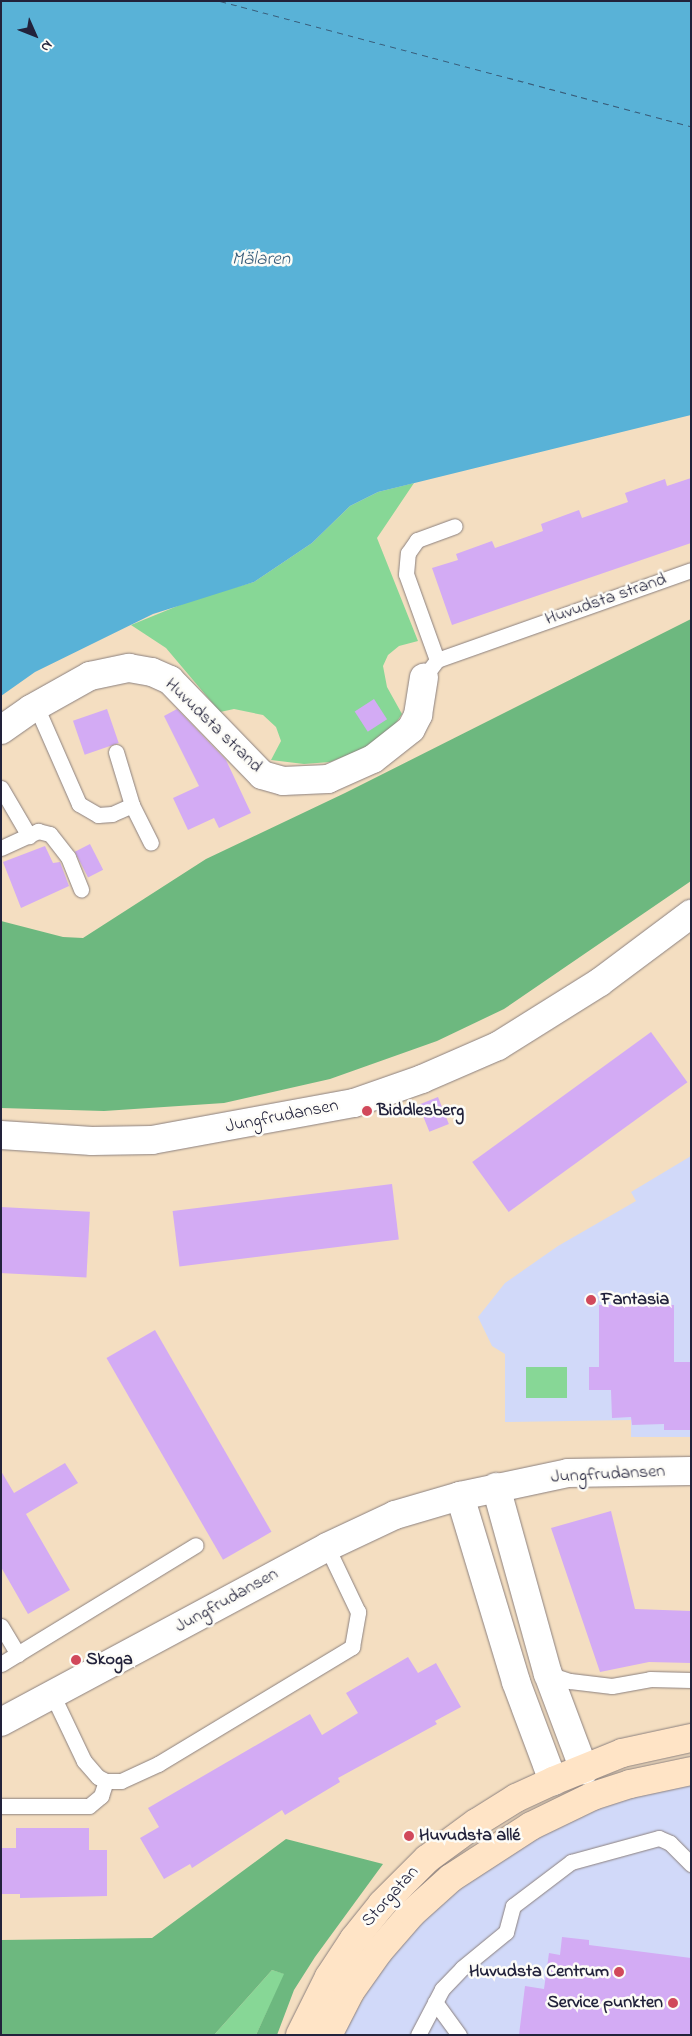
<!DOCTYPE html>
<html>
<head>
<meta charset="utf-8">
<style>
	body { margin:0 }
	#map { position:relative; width:692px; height:2036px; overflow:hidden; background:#f4dec1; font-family:"Indie Flower",sans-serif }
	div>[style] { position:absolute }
	.built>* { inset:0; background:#d1d9f9 }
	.green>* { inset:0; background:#87d796; transform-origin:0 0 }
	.forest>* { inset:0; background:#6db87f }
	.water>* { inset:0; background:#59b2d7 }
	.ferry>* { height:1px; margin-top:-0.5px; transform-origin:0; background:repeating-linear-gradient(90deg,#385c79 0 6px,transparent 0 11px) }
	.building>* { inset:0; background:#d3abf4; transform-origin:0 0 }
	.roads { filter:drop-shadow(0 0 1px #8b807e) drop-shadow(0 0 1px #8b807e) }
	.lane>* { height:15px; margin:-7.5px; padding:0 7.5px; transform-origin:7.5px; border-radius:7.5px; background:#fff }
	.street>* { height:28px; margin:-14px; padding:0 14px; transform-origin:14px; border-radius:14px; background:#fff }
	.secondary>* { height:28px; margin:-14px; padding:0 14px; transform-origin:14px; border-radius:14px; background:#ffe4c6 }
	.dots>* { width:14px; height:14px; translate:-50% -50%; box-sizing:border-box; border:2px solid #fdfcf7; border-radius:50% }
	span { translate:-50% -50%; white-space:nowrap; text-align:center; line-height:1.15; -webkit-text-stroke:5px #fdfcf7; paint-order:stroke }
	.street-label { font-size:18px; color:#22223b }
	.poi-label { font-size:18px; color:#22223b; font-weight:700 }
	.left { translate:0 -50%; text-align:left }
	.right { translate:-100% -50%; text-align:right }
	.water-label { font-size:19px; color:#385c79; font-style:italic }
	.frame { position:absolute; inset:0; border:2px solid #22223b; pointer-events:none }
	.north { position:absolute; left:10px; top:10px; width:50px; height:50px; -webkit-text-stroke:4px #fdfcf7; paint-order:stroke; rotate:134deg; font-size:14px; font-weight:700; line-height:20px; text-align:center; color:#22223b }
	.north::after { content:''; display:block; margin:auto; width:18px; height:22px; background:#22223b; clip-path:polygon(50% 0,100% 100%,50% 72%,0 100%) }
</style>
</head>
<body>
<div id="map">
	<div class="built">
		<div style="clip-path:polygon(691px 1156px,691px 1437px,631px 1437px,631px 1420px,505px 1422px,505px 1354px,492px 1346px,478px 1317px,505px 1283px,558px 1246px,636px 1201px,631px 1192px)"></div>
		<div style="clip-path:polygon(691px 1782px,691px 2035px,343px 2035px,381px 1967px,423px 1916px,491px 1864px,544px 1832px,607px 1804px)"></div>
	</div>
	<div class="green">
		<div style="clip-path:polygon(414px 483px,377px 538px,418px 641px,399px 646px,388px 655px,383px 666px,387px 687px,402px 714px,390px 732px,368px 747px,330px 762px,304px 764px,271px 760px,281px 741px,276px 727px,263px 715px,234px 709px,220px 712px,166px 648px,131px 625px,197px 598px,254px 582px,312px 543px,350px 506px,378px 492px)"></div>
		<div style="left:567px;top:1367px;width:31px;height:41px;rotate:90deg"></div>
		<div style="clip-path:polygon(272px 1970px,285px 1974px,256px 2035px,214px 2035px)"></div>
	</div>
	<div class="forest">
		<div style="clip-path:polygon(691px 619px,691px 881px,504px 1009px,437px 1041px,330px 1079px,224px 1103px,104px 1111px,1px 1108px,1px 921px,63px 937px,83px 938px,206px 859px,345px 793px)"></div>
		<div style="clip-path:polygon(286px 1839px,383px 1864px,315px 1957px,294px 1990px,277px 2035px,256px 2035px,284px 1974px,272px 1970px,214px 2035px,1px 2035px,1px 1940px,152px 1938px)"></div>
	</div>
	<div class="water">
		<div style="clip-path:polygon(1px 1px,691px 1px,691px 415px,378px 492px,350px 506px,312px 543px,254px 582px,153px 614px,35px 672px,1px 696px)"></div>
	</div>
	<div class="ferry">
		<div style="left:220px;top:1px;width:487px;rotate:14.9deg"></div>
	</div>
	<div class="building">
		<div style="clip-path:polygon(691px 478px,691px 543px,452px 625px,432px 568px,458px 560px,456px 554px,492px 541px,495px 548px,543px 531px,541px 524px,579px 510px,582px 518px,628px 502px,625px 493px,665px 479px,667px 486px)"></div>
		<div style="left:374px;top:699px;width:24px;height:23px;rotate:57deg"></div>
		<div style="left:107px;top:709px;width:36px;height:36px;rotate:71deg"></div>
		<div style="clip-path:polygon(177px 709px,226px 760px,251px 813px,219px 828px,214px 818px,188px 830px,173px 798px,199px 786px,164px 716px)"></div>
		<div style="left:90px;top:844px;width:29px;height:17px;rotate:63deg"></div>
		<div style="clip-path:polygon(45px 846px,53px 863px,60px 862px,69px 886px,21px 908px,3px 862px)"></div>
		<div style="left:651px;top:1032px;width:62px;height:221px;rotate:54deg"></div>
		<div style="left:438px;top:1097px;width:29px;height:21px;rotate:68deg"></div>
		<div style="left:392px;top:1184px;width:56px;height:221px;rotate:83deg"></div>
		<div style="left:1px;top:1207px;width:89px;height:66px;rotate:3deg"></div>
		<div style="clip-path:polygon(599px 1305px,674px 1305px,674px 1362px,691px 1362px,691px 1430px,664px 1430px,664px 1424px,632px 1425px,631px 1417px,612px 1418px,611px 1390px,589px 1390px,589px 1367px,599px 1367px)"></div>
		<div style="left:155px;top:1330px;width:233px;height:56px;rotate:60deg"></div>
		<div style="clip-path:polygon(65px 1463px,78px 1483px,26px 1514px,70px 1590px,28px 1614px,1px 1567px,1px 1471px,14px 1493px)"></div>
		<div style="clip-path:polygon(611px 1511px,635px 1609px,691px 1611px,691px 1663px,649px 1662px,600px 1672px,551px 1528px)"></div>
		<div style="clip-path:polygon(408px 1657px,418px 1673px,436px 1663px,461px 1707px,435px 1721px,437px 1724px,338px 1778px,340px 1782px,285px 1815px,282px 1810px,192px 1868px,190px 1864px,164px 1879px,140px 1838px,159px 1827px,148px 1808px,310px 1714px,322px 1735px,358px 1713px,346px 1693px)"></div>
		<div style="clip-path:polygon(16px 1828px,89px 1828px,89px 1850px,107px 1850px,107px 1896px,20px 1898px,20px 1894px,1px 1894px,1px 1848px,16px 1848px)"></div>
		<div style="clip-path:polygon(562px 1937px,589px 1940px,589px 1945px,691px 1958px,691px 2035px,519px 2035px,525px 1986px,544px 1989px,549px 1953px,560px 1955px)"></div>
	</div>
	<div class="roads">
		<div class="lane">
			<div style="left:437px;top:660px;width:269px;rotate:-19.5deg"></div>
			<div style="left:431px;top:668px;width:10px;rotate:-53deg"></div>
			<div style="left:437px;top:660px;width:91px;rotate:-109.8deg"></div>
			<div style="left:406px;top:574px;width:21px;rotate:-85deg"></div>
			<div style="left:408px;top:553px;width:16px;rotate:-55deg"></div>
			<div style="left:417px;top:540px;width:40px;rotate:-20.2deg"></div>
			<div style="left:36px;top:706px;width:107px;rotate:66.3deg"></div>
			<div style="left:79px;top:804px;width:22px;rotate:30deg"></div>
			<div style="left:98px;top:815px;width:14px;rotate:-4deg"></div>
			<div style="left:112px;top:814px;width:22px;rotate:-24deg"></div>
			<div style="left:116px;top:752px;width:55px;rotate:73.2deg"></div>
			<div style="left:132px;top:805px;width:42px;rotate:63.4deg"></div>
			<div style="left:1px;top:788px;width:56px;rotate:59.7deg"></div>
			<div style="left:1px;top:848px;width:41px;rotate:-24.7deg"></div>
			<div style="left:38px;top:831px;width:12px;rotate:14deg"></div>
			<div style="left:50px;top:834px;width:29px;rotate:52deg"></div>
			<div style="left:68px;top:857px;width:35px;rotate:68deg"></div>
			<div style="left:1px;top:1626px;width:33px;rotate:59deg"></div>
			<div style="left:1px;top:1664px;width:228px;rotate:-31.4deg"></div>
			<div style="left:548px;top:1674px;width:23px;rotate:18deg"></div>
			<div style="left:570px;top:1681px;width:42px;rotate:6.8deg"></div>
			<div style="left:612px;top:1686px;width:39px;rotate:-10deg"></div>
			<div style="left:650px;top:1679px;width:41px;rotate:1.4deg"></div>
			<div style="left:53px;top:1696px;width:72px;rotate:64.5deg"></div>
			<div style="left:84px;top:1761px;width:21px;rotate:49deg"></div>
			<div style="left:98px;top:1777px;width:9px;rotate:27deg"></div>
			<div style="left:106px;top:1781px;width:15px"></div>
			<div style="left:121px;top:1781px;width:41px;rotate:-24.7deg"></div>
			<div style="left:158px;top:1764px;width:227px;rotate:-31.1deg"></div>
			<div style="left:352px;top:1647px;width:36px;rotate:-80deg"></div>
			<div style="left:358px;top:1612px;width:72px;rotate:-115.5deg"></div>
			<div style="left:1px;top:1806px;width:88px"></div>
			<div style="left:89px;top:1806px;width:16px;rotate:-40deg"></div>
			<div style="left:101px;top:1796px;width:16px;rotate:-72deg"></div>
			<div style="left:435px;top:2002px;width:41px;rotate:54deg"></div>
			<div style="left:418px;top:2035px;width:52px;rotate:-62.4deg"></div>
			<div style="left:442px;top:1989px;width:29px;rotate:-46deg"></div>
			<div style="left:462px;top:1968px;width:57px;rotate:-39.3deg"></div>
			<div style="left:506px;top:1932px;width:27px;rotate:-75deg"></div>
			<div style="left:513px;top:1906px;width:73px;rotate:-37.2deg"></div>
			<div style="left:571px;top:1862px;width:91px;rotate:-15.3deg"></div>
			<div style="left:659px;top:1838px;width:12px;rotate:24deg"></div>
			<div style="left:670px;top:1843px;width:30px;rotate:45deg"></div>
		</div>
		<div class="street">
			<div style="left:1px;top:730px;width:37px;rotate:-35deg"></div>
			<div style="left:31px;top:709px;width:68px;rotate:-29.2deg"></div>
			<div style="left:90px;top:676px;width:40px;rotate:-12deg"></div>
			<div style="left:129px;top:668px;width:23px;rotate:10deg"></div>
			<div style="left:152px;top:672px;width:20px;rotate:24deg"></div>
			<div style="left:170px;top:680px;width:132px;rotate:45.9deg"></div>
			<div style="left:262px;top:775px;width:22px;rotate:16deg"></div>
			<div style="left:283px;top:781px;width:45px;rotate:-2.5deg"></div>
			<div style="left:328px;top:779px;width:49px;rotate:-24deg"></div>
			<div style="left:373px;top:759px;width:48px;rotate:-38.3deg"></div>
			<div style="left:411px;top:729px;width:16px;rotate:-63deg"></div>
			<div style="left:418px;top:715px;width:38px;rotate:-81deg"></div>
			<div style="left:1px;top:1135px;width:91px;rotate:3.8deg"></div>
			<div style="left:92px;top:1141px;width:60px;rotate:-1deg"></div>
			<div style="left:152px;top:1140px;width:205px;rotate:-10.4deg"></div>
			<div style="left:354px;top:1103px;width:72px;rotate:-19.4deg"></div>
			<div style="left:422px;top:1079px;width:83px;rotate:-23.5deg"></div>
			<div style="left:498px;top:1046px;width:120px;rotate:-32.1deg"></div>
			<div style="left:600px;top:982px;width:114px;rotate:-36.8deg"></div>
			<div style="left:496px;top:1487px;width:194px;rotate:74.5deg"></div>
			<div style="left:548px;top:1674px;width:103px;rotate:69.4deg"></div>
			<div style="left:460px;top:1496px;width:194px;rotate:73.2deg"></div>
			<div style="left:516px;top:1682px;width:106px;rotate:69.5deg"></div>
			<div style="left:1px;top:1722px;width:370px;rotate:-28.2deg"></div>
			<div style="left:327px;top:1547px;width:75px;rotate:-25.2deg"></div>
			<div style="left:395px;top:1515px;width:68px;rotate:-16.3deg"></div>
			<div style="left:460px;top:1496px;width:110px;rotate:-12deg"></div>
			<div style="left:568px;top:1473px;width:123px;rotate:-0.9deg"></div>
		</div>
		<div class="secondary">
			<div style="left:300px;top:2035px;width:65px;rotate:-63.4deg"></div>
			<div style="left:329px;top:1977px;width:45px;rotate:-56.7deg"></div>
			<div style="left:354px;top:1939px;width:45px;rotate:-51.3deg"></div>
			<div style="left:382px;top:1904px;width:64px;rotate:-45deg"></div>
			<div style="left:427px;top:1859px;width:61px;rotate:-36.3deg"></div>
			<div style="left:476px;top:1823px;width:47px;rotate:-32deg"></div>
			<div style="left:516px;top:1798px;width:41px;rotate:-24.7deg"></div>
			<div style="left:553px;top:1781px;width:74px;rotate:-22.1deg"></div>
			<div style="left:622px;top:1753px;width:71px;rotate:-12.3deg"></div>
			<div style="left:328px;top:2035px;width:48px;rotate:-62.9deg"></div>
			<div style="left:350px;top:1992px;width:50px;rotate:-54.7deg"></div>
			<div style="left:379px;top:1951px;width:50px;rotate:-49deg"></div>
			<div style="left:412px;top:1913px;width:52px;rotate:-41.9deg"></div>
			<div style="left:451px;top:1878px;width:95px;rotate:-33deg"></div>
			<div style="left:531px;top:1826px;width:69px;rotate:-25.8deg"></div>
			<div style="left:593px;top:1796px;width:39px;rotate:-18deg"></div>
			<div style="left:630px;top:1784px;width:62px;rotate:-12deg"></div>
		</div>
	</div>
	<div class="dots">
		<div style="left:367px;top:1111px;background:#d1495b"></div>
		<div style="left:591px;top:1300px;background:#d1495b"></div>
		<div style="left:76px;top:1660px;background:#d1495b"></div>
		<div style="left:409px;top:1836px;background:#d1495b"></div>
		<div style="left:619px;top:1972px;background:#d1495b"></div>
		<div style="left:673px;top:2003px;background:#d1495b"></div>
	</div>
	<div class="street-label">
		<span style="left:606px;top:600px;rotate:-19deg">Huvudsta strand</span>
		<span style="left:213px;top:726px;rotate:44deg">Huvudsta strand</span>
		<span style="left:282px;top:1117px;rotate:-11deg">Jungfrudansen</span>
		<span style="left:608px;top:1475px;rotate:-3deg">Jungfrudansen</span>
		<span style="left:227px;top:1601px;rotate:-29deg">Jungfrudansen</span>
		<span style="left:391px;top:1897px;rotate:-48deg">Storgatan</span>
	</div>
	<div class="poi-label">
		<span class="left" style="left:377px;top:1111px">Biddlesberg</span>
		<span class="left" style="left:601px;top:1300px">Fantasia</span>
		<span class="left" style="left:86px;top:1660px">Skoga</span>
		<span class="left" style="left:419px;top:1836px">Huvudsta allé</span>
		<span class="right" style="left:609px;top:1972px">Huvudsta Centrum</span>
		<span class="right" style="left:663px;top:2003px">Service punkten</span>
	</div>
	<div class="water-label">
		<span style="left:261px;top:260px">Mälaren</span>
	</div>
	<div class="frame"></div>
	<div class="north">N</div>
</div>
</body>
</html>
